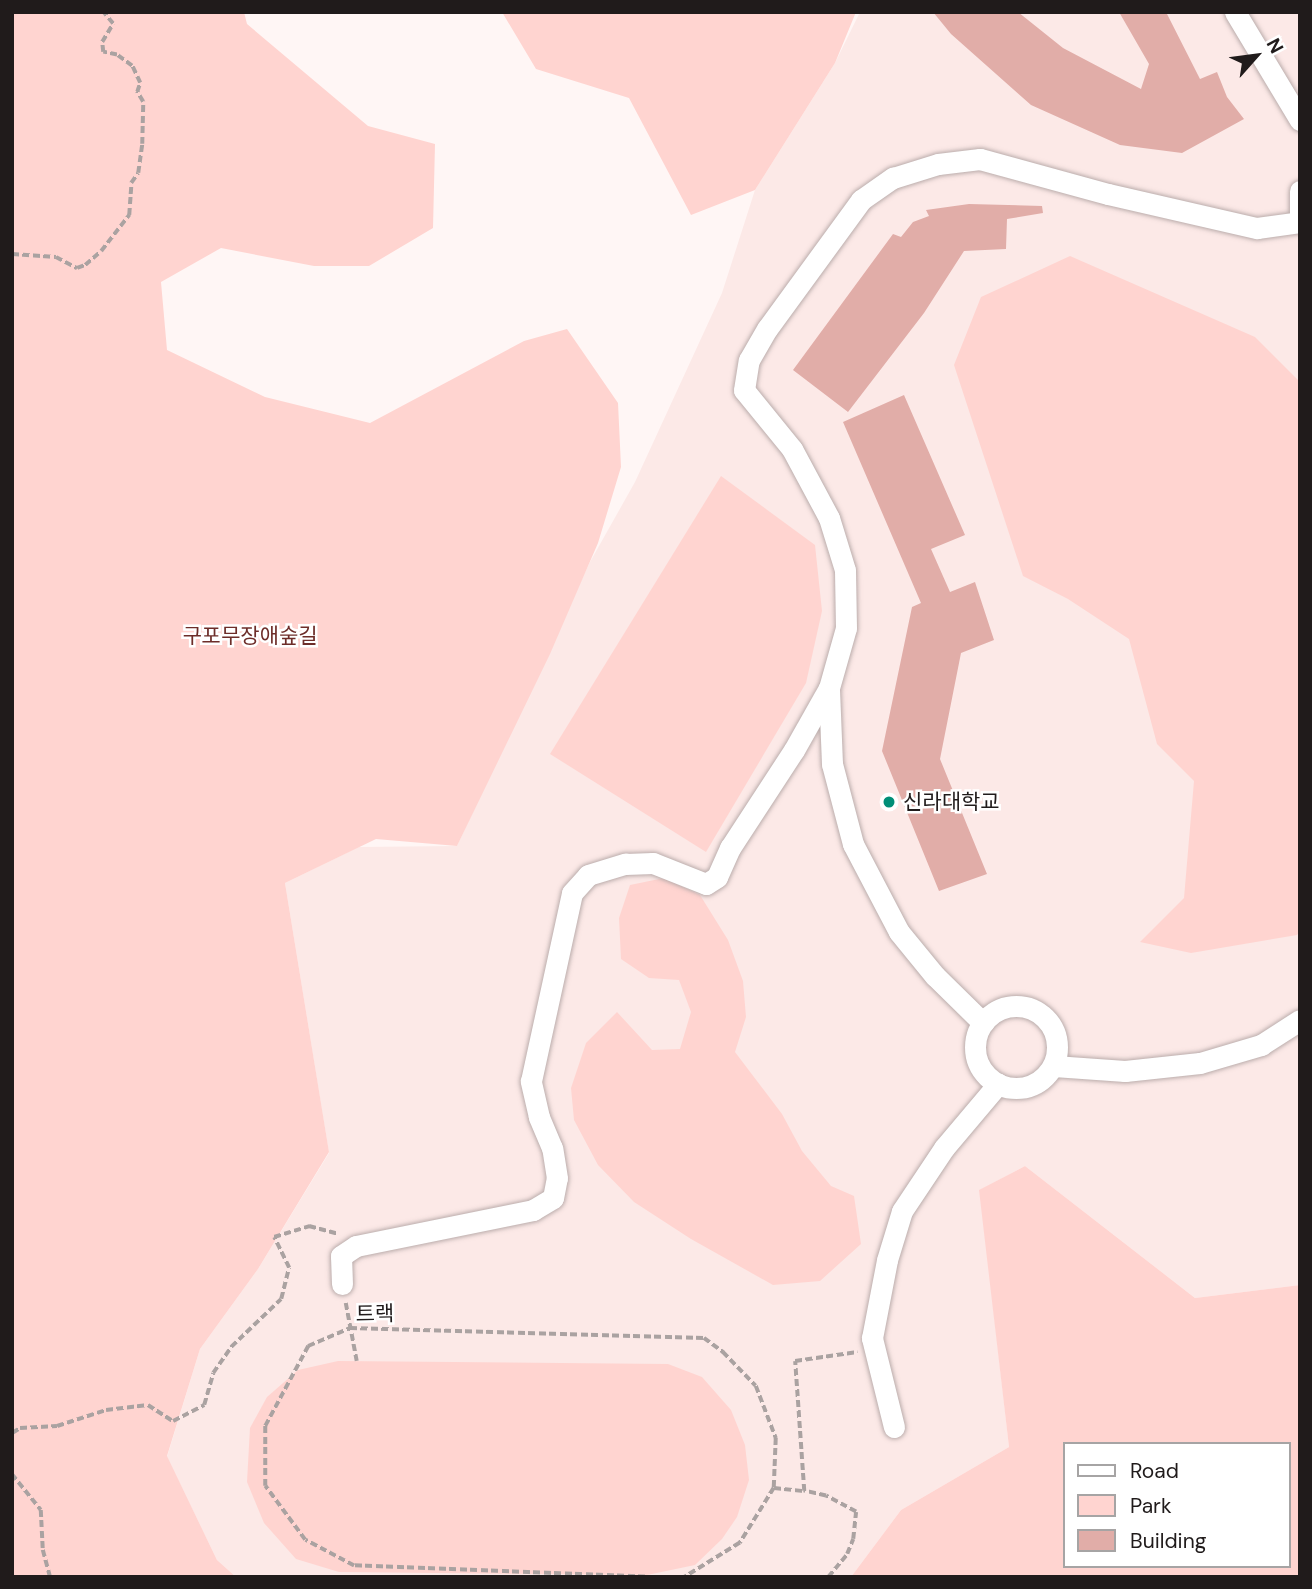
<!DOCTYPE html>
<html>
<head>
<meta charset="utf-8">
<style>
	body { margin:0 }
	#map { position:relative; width:1312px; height:1589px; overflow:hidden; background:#fff6f5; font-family:"DM Sans","Noto Sans KR",sans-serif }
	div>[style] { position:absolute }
	.built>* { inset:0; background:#fce9e7 }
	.green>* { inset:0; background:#ffd4d0 }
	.building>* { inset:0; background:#e1ada8 }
	.path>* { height:3.5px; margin-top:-1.75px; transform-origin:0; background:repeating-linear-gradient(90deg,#aaa2a1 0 7px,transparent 0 10.5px) }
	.roads { filter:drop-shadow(0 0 2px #bbadac) drop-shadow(0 0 2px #bbadac) }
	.street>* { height:21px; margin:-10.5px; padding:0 10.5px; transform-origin:10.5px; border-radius:10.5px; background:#fff }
	.street>.ring { margin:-10.5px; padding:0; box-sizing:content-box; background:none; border:21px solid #fff; border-radius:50% }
	.dots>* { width:19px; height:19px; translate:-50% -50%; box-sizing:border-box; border:4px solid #fff; border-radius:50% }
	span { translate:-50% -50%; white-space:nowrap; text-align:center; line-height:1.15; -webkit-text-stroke:5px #fff; paint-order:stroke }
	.park-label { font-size:21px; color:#6d2d29 }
	.poi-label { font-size:21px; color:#201b1b }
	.left { translate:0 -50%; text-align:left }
	.street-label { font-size:21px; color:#201b1b }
	.frame { position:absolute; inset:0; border:14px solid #201b1b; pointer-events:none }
	.legend { position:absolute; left:1063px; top:1442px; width:228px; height:126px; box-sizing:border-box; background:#fff; border:2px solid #a6a4a4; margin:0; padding:9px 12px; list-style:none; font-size:21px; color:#201b1b }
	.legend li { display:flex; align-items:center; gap:14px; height:35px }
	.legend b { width:35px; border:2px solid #a6a4a4 }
	.north { position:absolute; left:1221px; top:21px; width:70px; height:70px; -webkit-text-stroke:5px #fff; paint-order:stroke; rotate:62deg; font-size:19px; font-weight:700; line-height:28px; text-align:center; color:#201b1b }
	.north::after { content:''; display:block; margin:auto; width:24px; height:32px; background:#201b1b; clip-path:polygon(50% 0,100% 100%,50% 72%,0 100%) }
</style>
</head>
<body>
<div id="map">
	<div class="built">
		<div style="clip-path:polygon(860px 12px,1300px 12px,1300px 1285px,1195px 1298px,1025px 1166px,980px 1190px,1009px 1447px,901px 1510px,851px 1577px,236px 1577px,217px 1560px,167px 1457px,200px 1349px,258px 1269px,329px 1153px,285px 883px,359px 847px,457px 846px,590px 562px,635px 482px,722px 293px,755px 190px,835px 63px)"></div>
	</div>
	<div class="green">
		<div style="clip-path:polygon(12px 12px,244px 12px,247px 24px,368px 126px,435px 144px,433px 228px,369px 266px,314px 266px,221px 248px,161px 282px,167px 350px,265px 397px,370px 423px,524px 341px,567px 329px,618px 403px,621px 467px,598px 543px,550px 654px,457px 846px,376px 839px,285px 883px,329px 1152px,258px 1269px,200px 1349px,167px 1456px,217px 1560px,236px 1577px,12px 1577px)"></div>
		<div style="clip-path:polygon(502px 12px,856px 12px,835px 63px,755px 190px,691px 215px,629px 98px,536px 69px)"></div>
		<div style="clip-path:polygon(1070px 256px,1255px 337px,1300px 382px,1300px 931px,1297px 935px,1191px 953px,1140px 942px,1184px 898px,1194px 781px,1157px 744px,1129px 639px,1068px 599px,1023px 576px,954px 365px,981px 297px)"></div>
		<div style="clip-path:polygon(721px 476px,815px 545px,822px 611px,806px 683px,706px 852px,550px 754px)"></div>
		<div style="clip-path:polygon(664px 878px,700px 895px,728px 940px,743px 981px,746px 1017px,735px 1052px,782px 1114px,802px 1151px,831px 1186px,854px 1196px,861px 1244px,820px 1281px,773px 1285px,691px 1239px,634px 1202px,598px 1165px,574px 1120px,571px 1088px,586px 1043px,617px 1012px,652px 1050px,680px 1049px,691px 1012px,679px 980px,649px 978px,621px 959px,619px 918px,630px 885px)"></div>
		<div style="clip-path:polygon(evenodd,1025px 1166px,1195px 1298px,1300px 1285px,1300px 1577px,851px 1577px,901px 1510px,1009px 1447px,979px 1190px,1025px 1166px,1065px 1444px,1289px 1444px,1289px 1566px,1065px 1566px,1065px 1444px)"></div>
		<div style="clip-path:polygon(338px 1361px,668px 1364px,702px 1377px,731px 1410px,745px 1445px,749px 1480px,737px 1517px,722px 1539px,695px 1565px,647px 1575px,339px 1572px,296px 1559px,264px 1523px,247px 1482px,250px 1428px,267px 1397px,298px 1370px)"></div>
	</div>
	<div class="building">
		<div style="clip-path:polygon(933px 12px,1018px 12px,1063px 48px,1141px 89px,1149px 64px,1119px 12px,1166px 12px,1200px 79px,1217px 72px,1227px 97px,1244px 119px,1182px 153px,1120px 145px,1031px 105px,951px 34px)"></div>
		<div style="clip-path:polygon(969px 204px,1042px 206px,1043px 213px,1007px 219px,1006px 249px,964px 251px,924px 313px,848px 412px,793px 370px,893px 234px,901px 237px,913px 222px,929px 216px,926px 210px)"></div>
		<div style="clip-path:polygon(904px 395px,965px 535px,931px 549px,950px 592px,975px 582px,994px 640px,961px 653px,940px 759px,987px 874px,939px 891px,882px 751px,912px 607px,921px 603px,843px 422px)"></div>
	</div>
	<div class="path">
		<div style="left:12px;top:254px;width:44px;rotate:3.9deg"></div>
		<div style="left:56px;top:257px;width:24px;rotate:28deg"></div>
		<div style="left:77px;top:268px;width:9px;rotate:-21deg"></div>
		<div style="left:85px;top:265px;width:21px;rotate:-41deg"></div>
		<div style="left:101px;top:251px;width:46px;rotate:-52.1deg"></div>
		<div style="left:129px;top:215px;width:32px;rotate:-86deg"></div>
		<div style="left:131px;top:183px;width:12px;rotate:-55deg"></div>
		<div style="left:138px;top:173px;width:29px;rotate:-82deg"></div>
		<div style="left:142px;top:144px;width:42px;rotate:-88.6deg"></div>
		<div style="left:143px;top:102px;width:12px;rotate:-121deg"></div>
		<div style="left:137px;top:92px;width:9px;rotate:-72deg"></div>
		<div style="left:140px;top:83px;width:19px;rotate:-115deg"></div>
		<div style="left:132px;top:66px;width:19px;rotate:-144deg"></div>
		<div style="left:117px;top:55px;width:14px;rotate:-168deg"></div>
		<div style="left:103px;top:52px;width:10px;rotate:-96deg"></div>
		<div style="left:102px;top:42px;width:21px;rotate:-59deg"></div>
		<div style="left:113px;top:24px;width:16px;rotate:-130deg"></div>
		<div style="left:346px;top:1303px;width:59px;rotate:79.3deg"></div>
		<div style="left:12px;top:1433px;width:9px;rotate:-32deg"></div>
		<div style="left:20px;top:1428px;width:37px;rotate:-3deg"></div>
		<div style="left:57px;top:1426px;width:52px;rotate:-18.1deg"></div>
		<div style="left:106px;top:1410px;width:42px;rotate:-6.8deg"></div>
		<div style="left:148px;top:1405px;width:30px;rotate:33deg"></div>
		<div style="left:173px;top:1421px;width:35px;rotate:-27deg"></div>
		<div style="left:204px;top:1405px;width:33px;rotate:-74deg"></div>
		<div style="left:213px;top:1373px;width:32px;rotate:-55deg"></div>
		<div style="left:231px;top:1347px;width:69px;rotate:-43.8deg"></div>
		<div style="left:281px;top:1299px;width:32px;rotate:-76deg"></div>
		<div style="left:289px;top:1268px;width:34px;rotate:-116deg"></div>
		<div style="left:274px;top:1237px;width:37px;rotate:-17deg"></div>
		<div style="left:309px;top:1226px;width:30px;rotate:15deg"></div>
		<div style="left:12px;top:1474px;width:46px;rotate:51.1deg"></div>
		<div style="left:41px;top:1510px;width:40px;rotate:87.1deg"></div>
		<div style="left:43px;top:1550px;width:28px;rotate:75deg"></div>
		<div style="left:774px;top:1488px;width:30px;rotate:6deg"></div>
		<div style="left:645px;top:1577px;width:291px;rotate:-177.8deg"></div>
		<div style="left:354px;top:1566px;width:55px;rotate:-152deg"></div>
		<div style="left:305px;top:1540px;width:67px;rotate:-126.5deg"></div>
		<div style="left:265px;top:1486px;width:60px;rotate:-90deg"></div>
		<div style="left:265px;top:1426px;width:91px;rotate:-61.7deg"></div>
		<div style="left:308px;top:1346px;width:46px;rotate:-23.2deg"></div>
		<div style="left:350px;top:1328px;width:354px;rotate:1.6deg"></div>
		<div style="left:704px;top:1338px;width:24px;rotate:36deg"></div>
		<div style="left:723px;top:1352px;width:47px;rotate:45.9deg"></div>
		<div style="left:756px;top:1386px;width:56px;rotate:69deg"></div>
		<div style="left:776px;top:1438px;width:50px;rotate:92.3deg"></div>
		<div style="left:774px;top:1488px;width:65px;rotate:121.7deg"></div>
		<div style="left:740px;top:1543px;width:65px;rotate:148.3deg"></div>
		<div style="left:828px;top:1577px;width:30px;rotate:-50deg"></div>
		<div style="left:847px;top:1554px;width:16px;rotate:-68deg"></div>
		<div style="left:853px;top:1539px;width:27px;rotate:-84deg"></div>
		<div style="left:856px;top:1512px;width:34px;rotate:-152deg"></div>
		<div style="left:826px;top:1496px;width:23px;rotate:-167deg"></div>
		<div style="left:804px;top:1491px;width:130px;rotate:-94deg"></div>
		<div style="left:795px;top:1361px;width:63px;rotate:-8.3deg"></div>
	</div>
	<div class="roads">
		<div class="street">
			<div style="left:1235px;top:12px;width:126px;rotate:59deg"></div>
			<div style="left:1300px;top:191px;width:23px;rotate:90deg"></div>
			<div class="ring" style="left:975px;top:1006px;width:61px;height:61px"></div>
			<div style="left:983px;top:1023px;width:67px;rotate:-135.6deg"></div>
			<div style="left:935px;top:976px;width:57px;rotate:-129.3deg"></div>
			<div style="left:899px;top:932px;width:99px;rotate:-117.6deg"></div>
			<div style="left:853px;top:844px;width:83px;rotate:-104.7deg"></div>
			<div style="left:832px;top:764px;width:76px;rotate:-92.3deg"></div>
			<div style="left:829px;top:688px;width:62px;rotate:-74.2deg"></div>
			<div style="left:846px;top:628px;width:58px;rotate:-91deg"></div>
			<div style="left:845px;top:570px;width:54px;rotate:-107.1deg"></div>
			<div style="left:829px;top:518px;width:78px;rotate:-118.2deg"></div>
			<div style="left:792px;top:449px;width:76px;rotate:-129.1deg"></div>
			<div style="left:744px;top:390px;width:30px;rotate:-81deg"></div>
			<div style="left:749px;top:360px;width:36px;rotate:-60deg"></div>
			<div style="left:767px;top:329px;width:160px;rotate:-53.9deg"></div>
			<div style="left:861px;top:200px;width:39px;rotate:-35deg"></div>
			<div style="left:893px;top:178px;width:47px;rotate:-17.3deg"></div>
			<div style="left:938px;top:164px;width:42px;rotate:-6.8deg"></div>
			<div style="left:980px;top:159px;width:133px;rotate:15.3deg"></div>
			<div style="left:1108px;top:194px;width:153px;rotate:12.9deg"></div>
			<div style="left:1257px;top:228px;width:43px;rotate:-7.9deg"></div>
			<div style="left:1054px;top:1066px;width:71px;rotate:4deg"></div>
			<div style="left:1125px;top:1071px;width:75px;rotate:-6.1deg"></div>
			<div style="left:1200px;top:1063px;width:64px;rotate:-16.4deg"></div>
			<div style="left:1261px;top:1045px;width:46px;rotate:-32.7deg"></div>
			<div style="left:342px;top:1284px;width:28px;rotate:-92deg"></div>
			<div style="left:341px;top:1256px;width:18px;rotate:-34deg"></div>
			<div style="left:356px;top:1246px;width:181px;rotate:-11.5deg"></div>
			<div style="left:533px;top:1210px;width:23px;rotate:-31deg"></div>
			<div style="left:553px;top:1198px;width:20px;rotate:-79deg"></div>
			<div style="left:557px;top:1178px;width:30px;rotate:-99deg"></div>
			<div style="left:552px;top:1148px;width:34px;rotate:-113deg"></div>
			<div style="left:539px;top:1117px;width:37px;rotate:-103deg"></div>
			<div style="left:531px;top:1081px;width:192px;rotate:-77.7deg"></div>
			<div style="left:572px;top:893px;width:24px;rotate:-48deg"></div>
			<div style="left:588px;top:875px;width:39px;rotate:-17deg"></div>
			<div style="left:625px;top:864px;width:28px;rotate:-2deg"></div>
			<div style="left:653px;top:863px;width:57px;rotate:21.6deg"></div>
			<div style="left:706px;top:884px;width:13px;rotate:-32deg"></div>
			<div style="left:717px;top:877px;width:32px;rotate:-66deg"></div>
			<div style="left:730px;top:848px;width:117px;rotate:-56.9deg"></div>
			<div style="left:794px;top:750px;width:71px;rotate:-60.6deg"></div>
			<div style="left:894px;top:1427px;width:92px;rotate:-103.9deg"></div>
			<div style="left:872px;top:1338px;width:79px;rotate:-79.1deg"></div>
			<div style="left:887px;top:1260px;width:51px;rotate:-73deg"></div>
			<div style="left:902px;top:1211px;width:76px;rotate:-56.3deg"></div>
			<div style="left:944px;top:1148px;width:84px;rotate:-49.8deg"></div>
		</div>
	</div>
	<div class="dots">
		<div style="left:889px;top:802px;background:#018e77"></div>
	</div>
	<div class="park-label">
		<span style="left:250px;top:636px">구포무장애숲길</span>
	</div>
	<div class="poi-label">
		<span class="left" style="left:903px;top:802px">신라대학교</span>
	</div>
	<div class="street-label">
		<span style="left:375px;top:1314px;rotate:-1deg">트랙</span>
	</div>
	<div class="frame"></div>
	<ul class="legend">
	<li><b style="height:9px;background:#fff"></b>Road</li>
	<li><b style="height:19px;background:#ffd4d0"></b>Park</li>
	<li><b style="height:19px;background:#e1ada8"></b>Building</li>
	</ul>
	<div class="north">N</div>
</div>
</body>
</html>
